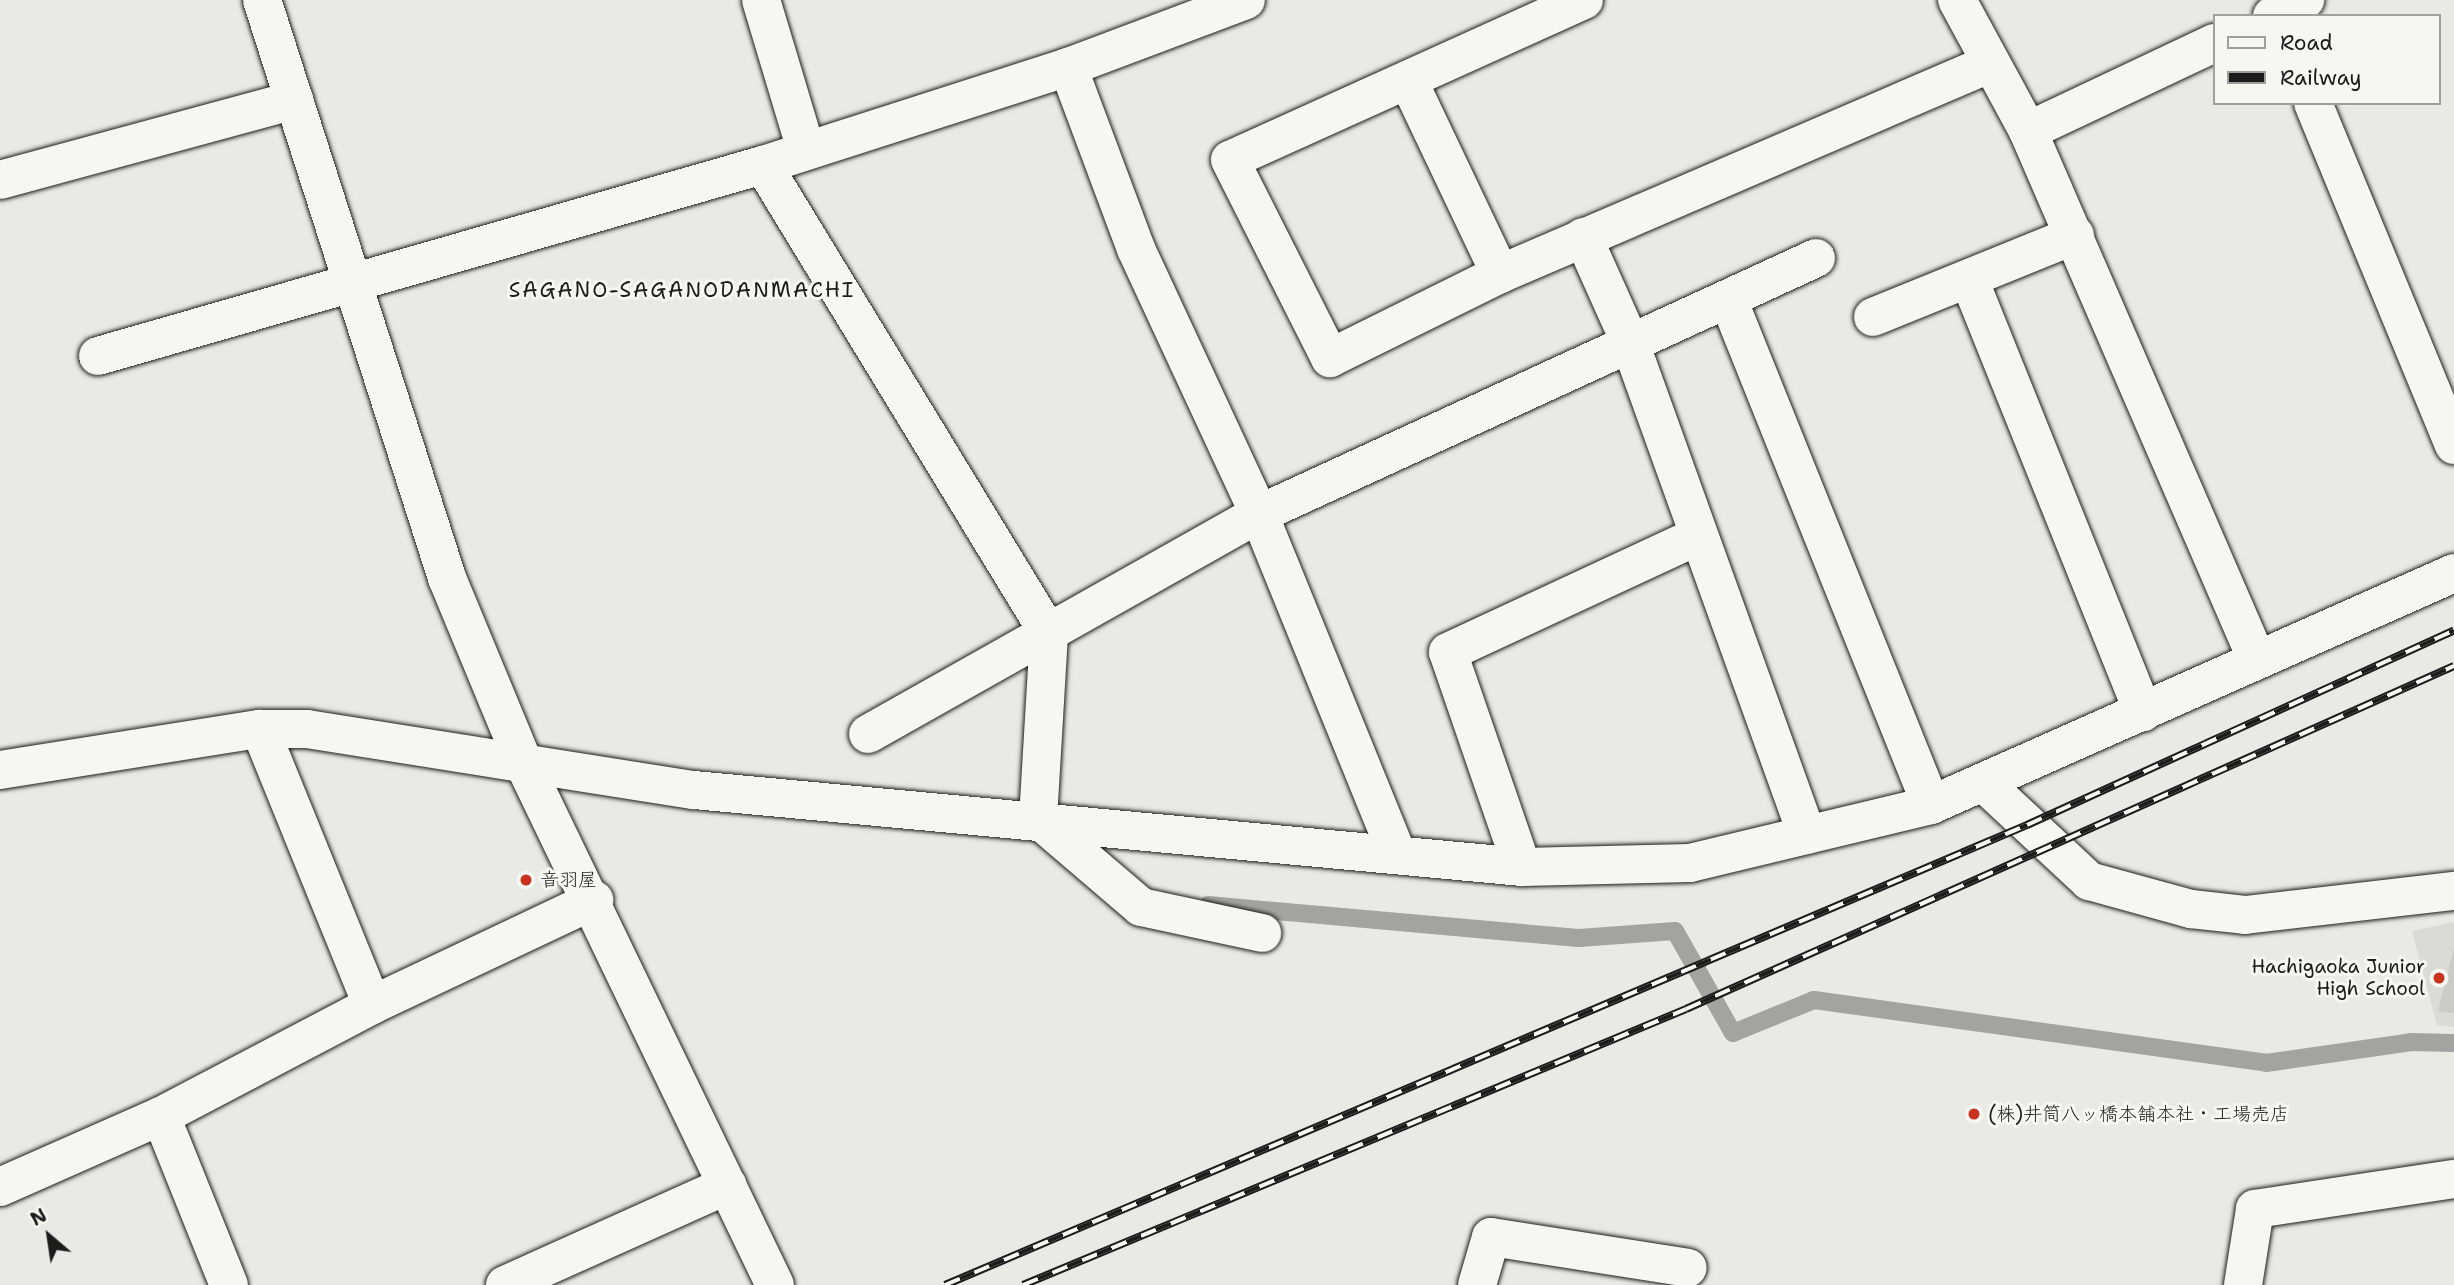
<!DOCTYPE html>
<html>
<head>
<meta charset="utf-8">
<style>
	body { margin:0 }
	#map { position:relative; width:2454px; height:1285px; overflow:hidden; background:#e9e9e5; font-family:"Shantell Sans","Klee One",sans-serif }
	div>[style] { position:absolute }
	.built>* { inset:0; background:#dadad6 }
	.green>* { inset:0; background:#cbcbc7 }
	.stream>* { height:18px; margin:-9px; padding:0 9px; transform-origin:9px; border-radius:9px; background:#a3a3a1 }
	.roads { filter:drop-shadow(0 0 2px #1c1c1c) drop-shadow(0 0 2px #1c1c1c) }
	.minor>* { height:38px; margin:-19px; padding:0 19px; transform-origin:19px; border-radius:19px; background:#f6f6f2 }
	.rail>* { height:8px; margin-top:-4px; transform-origin:0; background:repeating-linear-gradient(90deg,#f6f6f2 0 16px,#1c1c1c 0 32px); box-sizing:border-box; border-block:2px solid #1c1c1c }
	.dots>* { width:19px; height:19px; translate:-50% -50%; box-sizing:border-box; border:4px solid #f6f6f2; border-radius:50% }
	span { translate:-50% -50%; white-space:nowrap; text-align:center; line-height:1.15; -webkit-text-stroke:6px #f6f6f2; paint-order:stroke }
	.poi-label { font-size:19px; color:#1c1c1c }
	.left { translate:0 -50%; text-align:left }
	.right { translate:-100% -50%; text-align:right }
	.neighbourhood-label { font-size:21px; color:#1c1c1c; letter-spacing:2px }
	.legend { position:absolute; left:2213px; top:14px; width:228px; height:91px; box-sizing:border-box; background:#f6f6f2; border:2px solid #9f9f9c; margin:0; padding:9px 12px; list-style:none; font-size:21px; color:#1c1c1c }
	.legend li { display:flex; align-items:center; gap:14px; height:35px }
	.legend b { width:35px; border:2px solid #9f9f9c }
	.north { position:absolute; left:14px; top:1201px; width:70px; height:70px; -webkit-text-stroke:5px #f6f6f2; paint-order:stroke; rotate:331deg; font-size:19px; font-weight:700; line-height:28px; text-align:center; color:#1c1c1c }
	.north::after { content:''; display:block; margin:auto; width:24px; height:32px; background:#1c1c1c; clip-path:polygon(50% 0,100% 100%,50% 72%,0 100%) }
</style>
</head>
<body>
<div id="map">
	<div class="built">
		<div style="clip-path:polygon(2454px 922px,2454px 1027px,2437px 1025px,2412px 931px)"></div>
	</div>
	<div class="green">
		<div style="clip-path:polygon(2454px 948px,2454px 1013px,2438px 1011px)"></div>
	</div>
	<div class="stream">
		<div style="left:1208px;top:905px;width:372px;rotate:5.1deg"></div>
		<div style="left:1579px;top:938px;width:96px;rotate:-4.2deg"></div>
		<div style="left:1675px;top:931px;width:117px;rotate:60.4deg"></div>
		<div style="left:1733px;top:1033px;width:87px;rotate:-22.2deg"></div>
		<div style="left:1814px;top:1000px;width:456px;rotate:7.9deg"></div>
		<div style="left:2266px;top:1063px;width:147px;rotate:-8.2deg"></div>
		<div style="left:2411px;top:1042px;width:43px;rotate:1.3deg"></div>
	</div>
	<div class="roads">
		<div class="minor">
			<div style="left:262px;top:0;width:607px;rotate:72.25deg"></div>
			<div style="left:447px;top:578px;width:201px;rotate:67.5deg"></div>
			<div style="left:524px;top:764px;width:578px;rotate:64.28deg"></div>
			<div style="left:761px;top:0;width:157px;rotate:73.3deg"></div>
			<div style="left:1584px;top:0;width:388px;rotate:155.7deg"></div>
			<div style="left:1230px;top:160px;width:222px;rotate:63.2deg"></div>
			<div style="left:1330px;top:358px;width:190px;rotate:-26.3deg"></div>
			<div style="left:1500px;top:274px;width:534px;rotate:-23.25deg"></div>
			<div style="left:1957px;top:0;width:149px;rotate:61.5deg"></div>
			<div style="left:2028px;top:131px;width:576px;rotate:66.59deg"></div>
			<div style="left:2272px;top:16px;width:37px;rotate:-26deg"></div>
			<div style="left:1068px;top:67px;width:194px;rotate:69.5deg"></div>
			<div style="left:1136px;top:249px;width:292px;rotate:65.1deg"></div>
			<div style="left:1259px;top:514px;width:364px;rotate:67.9deg"></div>
			<div style="left:1408px;top:80px;width:215px;rotate:64.6deg"></div>
			<div style="left:2313px;top:103px;width:370px;rotate:67.6deg"></div>
			<div style="left:2028px;top:131px;width:206px;rotate:-25.3deg"></div>
			<div style="left:763px;top:165px;width:549px;rotate:58.62deg"></div>
			<div style="left:1049px;top:634px;width:185px;rotate:93.4deg"></div>
			<div style="left:1038px;top:819px;width:135px;rotate:40.5deg"></div>
			<div style="left:1141px;top:907px;width:124px;rotate:12.1deg"></div>
			<div style="left:0;top:180px;width:305px;rotate:-15.2deg"></div>
			<div style="left:1583px;top:237px;width:113px;rotate:65.9deg"></div>
			<div style="left:1629px;top:340px;width:526px;rotate:70.22deg"></div>
			<div style="left:1969px;top:279px;width:467px;rotate:68.1deg"></div>
			<div style="left:1728px;top:299px;width:545px;rotate:68.14deg"></div>
			<div style="left:1873px;top:317px;width:218px;rotate:-22.1deg"></div>
			<div style="left:98px;top:356px;width:692px;rotate:-16.03deg"></div>
			<div style="left:763px;top:165px;width:320px;rotate:-17.8deg"></div>
			<div style="left:1068px;top:67px;width:190px;rotate:-20.6deg"></div>
			<div style="left:260px;top:729px;width:298px;rotate:67.9deg"></div>
			<div style="left:868px;top:734px;width:449px;rotate:-29.4deg"></div>
			<div style="left:1259px;top:514px;width:613px;rotate:-24.68deg"></div>
			<div style="left:0;top:770px;width:263px;rotate:-9deg"></div>
			<div style="left:260px;top:729px;width:47px"></div>
			<div style="left:307px;top:729px;width:392px;rotate:9deg"></div>
			<div style="left:694px;top:790px;width:832px;rotate:5.31deg"></div>
			<div style="left:1522px;top:867px;width:168px;rotate:-1.4deg"></div>
			<div style="left:1690px;top:863px;width:248px;rotate:-13.5deg"></div>
			<div style="left:1931px;top:805px;width:572px;rotate:-23.92deg"></div>
			<div style="left:1984px;top:783px;width:144px;rotate:43deg"></div>
			<div style="left:2089px;top:881px;width:106px;rotate:15.4deg"></div>
			<div style="left:2191px;top:909px;width:54px;rotate:6.3deg"></div>
			<div style="left:2245px;top:915px;width:210px;rotate:-6.6deg"></div>
			<div style="left:1522px;top:867px;width:227px;rotate:-109deg"></div>
			<div style="left:1448px;top:652px;width:276px;rotate:-24.9deg"></div>
			<div style="left:161px;top:1116px;width:182px;rotate:68.1deg"></div>
			<div style="left:0;top:1187px;width:176px;rotate:-23.8deg"></div>
			<div style="left:161px;top:1116px;width:238px;rotate:-27.7deg"></div>
			<div style="left:372px;top:1005px;width:246px;rotate:-25.3deg"></div>
			<div style="left:505px;top:1285px;width:244px;rotate:-24.2deg"></div>
			<div style="left:1477px;top:1285px;width:50px;rotate:-73.7deg"></div>
			<div style="left:1491px;top:1237px;width:199px;rotate:8.9deg"></div>
			<div style="left:2243px;top:1285px;width:77px;rotate:-81deg"></div>
			<div style="left:2255px;top:1209px;width:201px;rotate:-8.6deg"></div>
		</div>
	</div>
	<div class="rail">
		<div style="left:945px;top:1285px;width:1176px;rotate:-23.03deg"></div>
		<div style="left:2027px;top:825px;width:469px;rotate:-24.5deg"></div>
		<div style="left:1023px;top:1285px;width:718px;rotate:-22.6deg"></div>
		<div style="left:1686px;top:1009px;width:841px;rotate:-24.07deg"></div>
	</div>
	<div class="dots">
		<div style="left:526px;top:880px;background:#c8321e"></div>
		<div style="left:2439px;top:978px;background:#c8321e"></div>
		<div style="left:1974px;top:1114px;background:#c8321e"></div>
	</div>
	<div class="poi-label">
		<span class="left" style="left:540px;top:880px">音羽屋</span>
		<span class="right" style="left:2425px;top:978px">Hachigaoka Junior<br>High School</span>
		<span class="left" style="left:1988px;top:1114px">(株)井筒八ッ橋本舗本社・工場売店</span>
	</div>
	<div class="neighbourhood-label">
		<span style="left:682px;top:290px">SAGANO-SAGANODANMACHI</span>
	</div>
	<ul class="legend">
	<li><b style="height:9px;background:#f6f6f2"></b>Road</li>
	<li><b style="height:9px;background:#1c1c1c"></b>Railway</li>
	</ul>
	<div class="north">N</div>
</div>
</body>
</html>
